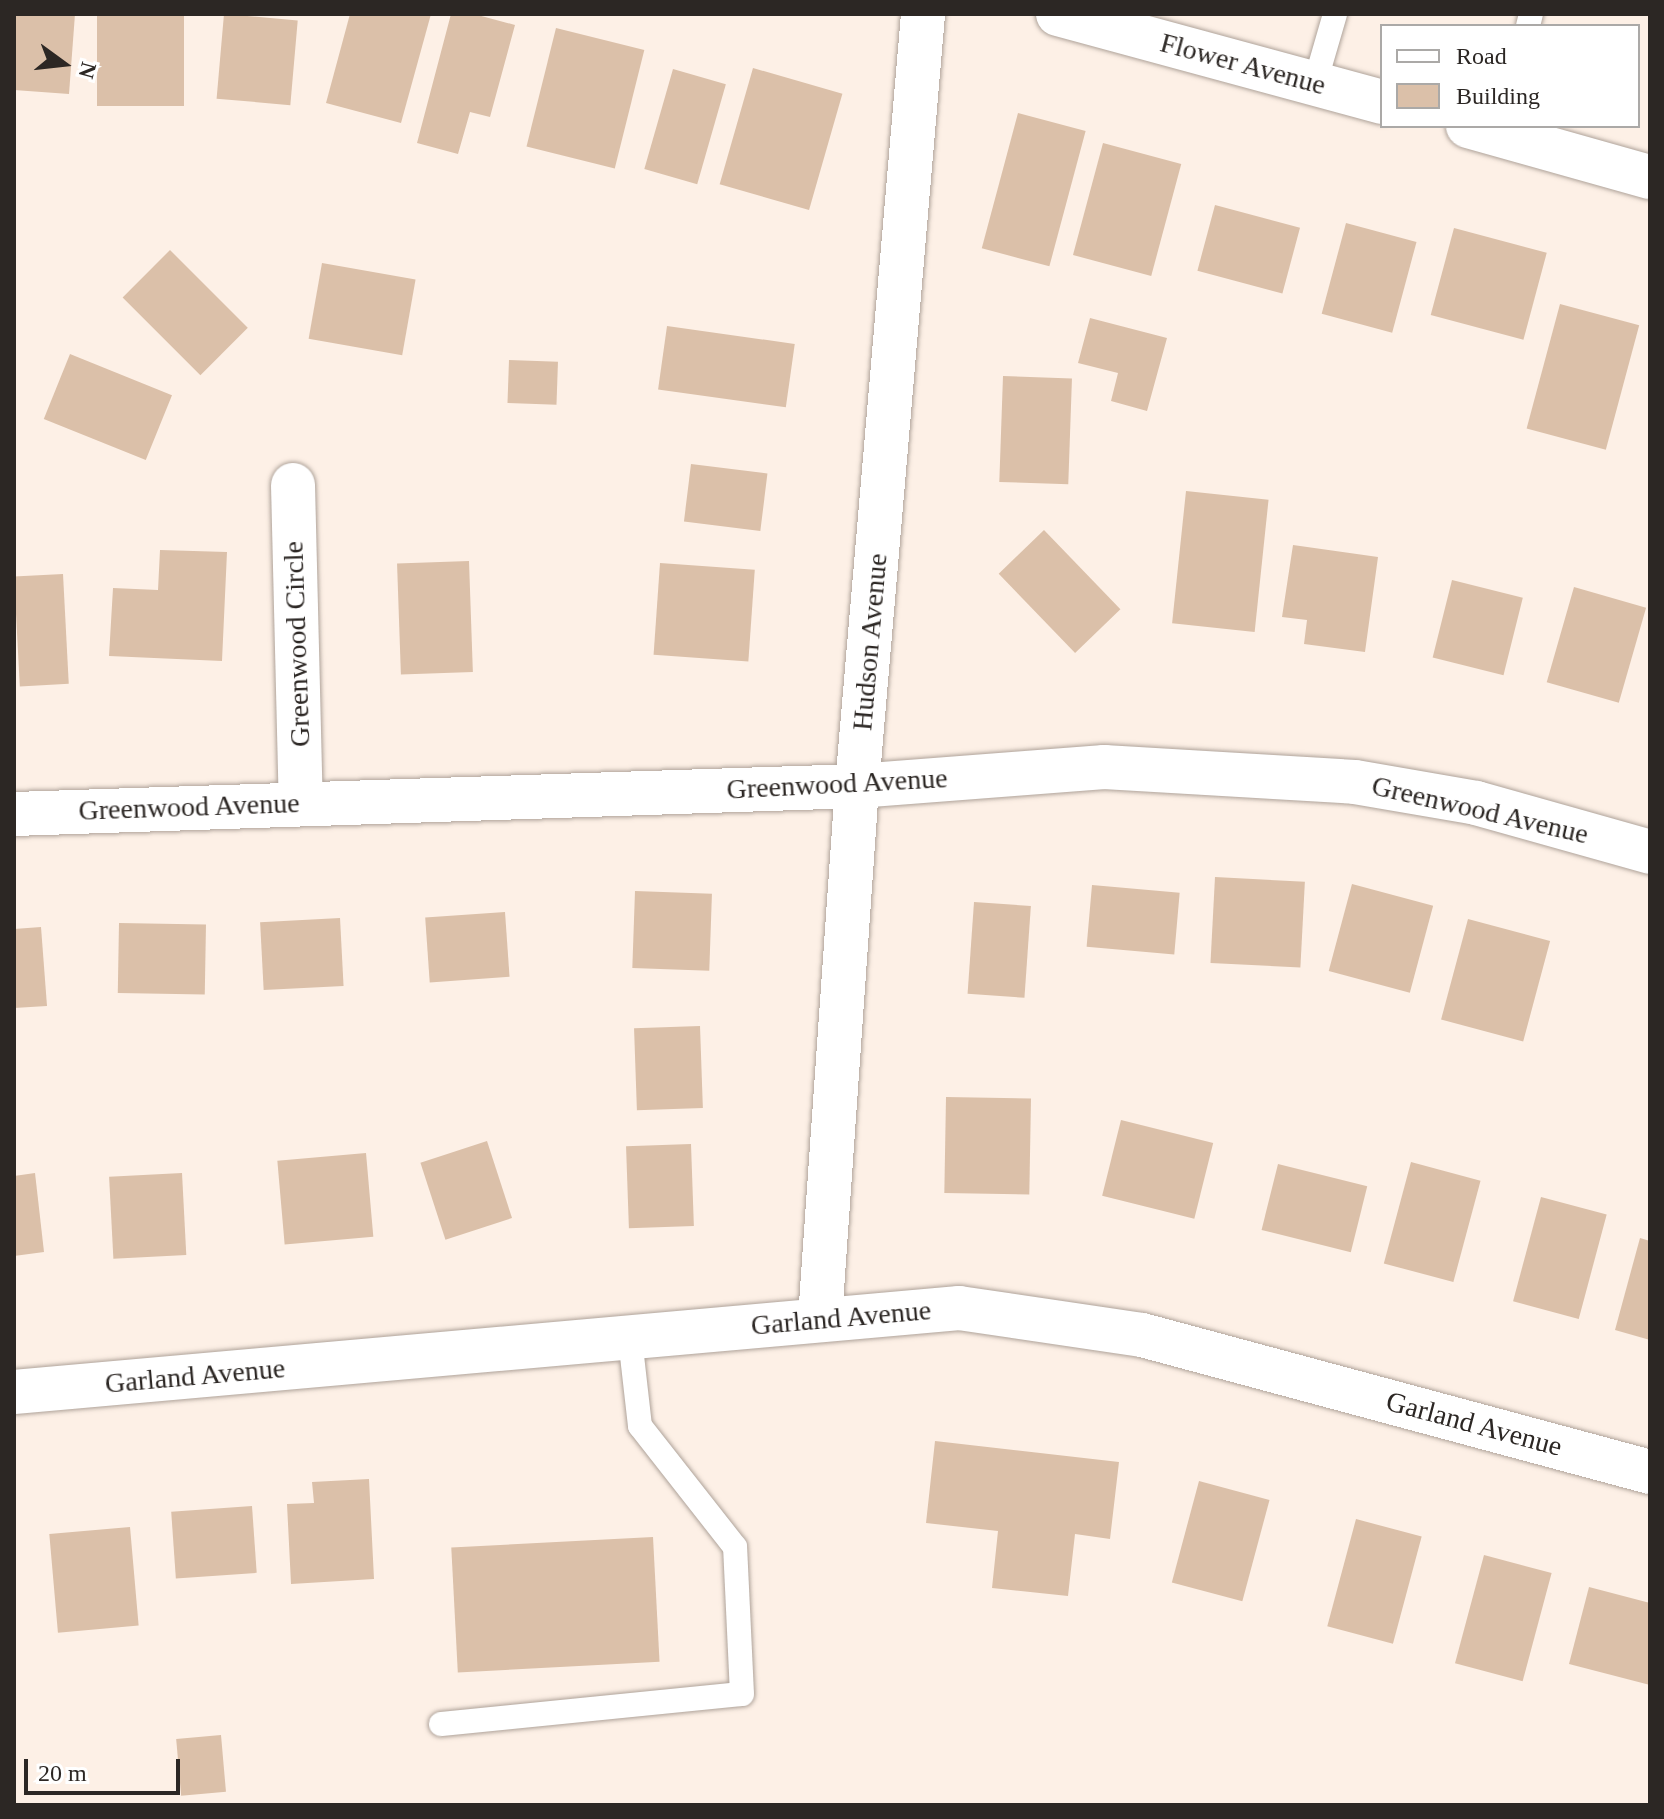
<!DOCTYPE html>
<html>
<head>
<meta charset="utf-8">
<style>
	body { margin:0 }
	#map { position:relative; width:1664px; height:1819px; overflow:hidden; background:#fdf0e6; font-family:Georgia,serif }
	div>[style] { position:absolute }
	.building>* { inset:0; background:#dbc0a9; transform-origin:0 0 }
	.roads { filter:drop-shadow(0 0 2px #afa39a) drop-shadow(0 0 2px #afa39a) }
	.service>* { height:24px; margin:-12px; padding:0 12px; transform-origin:12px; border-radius:12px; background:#fff }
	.minor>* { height:44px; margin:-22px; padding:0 22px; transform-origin:22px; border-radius:22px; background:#fff }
	.tertiary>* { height:44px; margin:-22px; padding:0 22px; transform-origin:22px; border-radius:22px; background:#fff }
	span { translate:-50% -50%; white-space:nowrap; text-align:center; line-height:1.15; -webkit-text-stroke:8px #fff; paint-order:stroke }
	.street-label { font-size:28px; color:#2c2724 }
	.frame { position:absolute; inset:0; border:16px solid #2c2724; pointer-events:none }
	.legend { position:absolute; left:1380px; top:24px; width:260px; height:104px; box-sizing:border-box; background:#fff; border:2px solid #aba9a7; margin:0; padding:10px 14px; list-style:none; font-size:24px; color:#2c2724 }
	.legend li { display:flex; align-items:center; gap:16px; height:40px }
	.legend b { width:40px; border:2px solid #aba9a7 }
	.north { position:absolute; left:24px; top:24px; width:80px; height:80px; -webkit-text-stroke:6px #fff; paint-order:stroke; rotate:105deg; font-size:22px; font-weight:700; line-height:32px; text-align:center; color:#2c2724 }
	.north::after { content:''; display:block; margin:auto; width:28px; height:36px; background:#2c2724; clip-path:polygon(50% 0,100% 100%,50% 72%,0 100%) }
	.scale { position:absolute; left:24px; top:1759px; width:156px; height:36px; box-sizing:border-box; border:4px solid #2c2724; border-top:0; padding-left:10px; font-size:24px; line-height:28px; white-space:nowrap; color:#2c2724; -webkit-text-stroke:6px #fff; paint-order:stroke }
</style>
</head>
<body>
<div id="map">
	<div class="building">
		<div style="clip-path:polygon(14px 14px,75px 14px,69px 94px,14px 90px)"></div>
		<div style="left:97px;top:14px;width:87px;height:92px"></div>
		<div style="left:224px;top:14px;width:74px;height:85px;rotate:5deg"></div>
		<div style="clip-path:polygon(350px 14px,431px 14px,401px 123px,326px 103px)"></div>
		<div style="clip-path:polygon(451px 14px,474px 14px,515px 25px,490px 117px,470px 112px,458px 154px,417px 143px)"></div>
		<div style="left:556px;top:28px;width:91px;height:122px;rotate:14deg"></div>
		<div style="left:753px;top:68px;width:93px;height:121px;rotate:16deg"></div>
		<div style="left:673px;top:69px;width:55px;height:104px;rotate:16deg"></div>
		<div style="left:1018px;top:113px;width:70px;height:140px;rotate:15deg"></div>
		<div style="left:1103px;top:143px;width:81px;height:116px;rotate:15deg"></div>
		<div style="left:1215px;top:205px;width:88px;height:68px;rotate:15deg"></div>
		<div style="left:1346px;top:223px;width:73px;height:94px;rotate:15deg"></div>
		<div style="left:1454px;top:228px;width:96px;height:90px;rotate:15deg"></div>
		<div style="left:170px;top:250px;width:110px;height:67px;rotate:45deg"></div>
		<div style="left:322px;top:263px;width:95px;height:77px;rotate:10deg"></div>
		<div style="left:1560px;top:304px;width:82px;height:129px;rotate:15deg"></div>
		<div style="clip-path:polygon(1090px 318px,1167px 338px,1147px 411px,1111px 401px,1118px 373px,1078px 363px)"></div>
		<div style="left:667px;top:326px;width:129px;height:64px;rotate:8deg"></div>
		<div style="left:70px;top:354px;width:110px;height:70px;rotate:22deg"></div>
		<div style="left:509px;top:360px;width:49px;height:43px;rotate:2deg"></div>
		<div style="left:1003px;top:376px;width:69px;height:106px;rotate:2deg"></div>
		<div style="left:691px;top:464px;width:77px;height:58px;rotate:7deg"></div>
		<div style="left:1186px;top:491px;width:83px;height:133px;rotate:6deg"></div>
		<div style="left:1044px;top:530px;width:110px;height:63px;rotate:46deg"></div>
		<div style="clip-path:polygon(1293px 545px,1378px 557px,1365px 652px,1304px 644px,1307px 620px,1282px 617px)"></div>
		<div style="clip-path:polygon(160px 550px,227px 552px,222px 661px,109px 656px,113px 588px,158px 590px)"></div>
		<div style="left:469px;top:561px;width:111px;height:72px;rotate:88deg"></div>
		<div style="left:660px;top:563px;width:95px;height:92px;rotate:4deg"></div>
		<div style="left:63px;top:574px;width:110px;height:49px;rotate:87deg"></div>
		<div style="left:1452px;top:580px;width:73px;height:80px;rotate:14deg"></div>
		<div style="left:1574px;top:587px;width:75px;height:99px;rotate:16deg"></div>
		<div style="left:1215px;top:877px;width:90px;height:86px;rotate:3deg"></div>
		<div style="left:1352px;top:884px;width:84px;height:90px;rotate:15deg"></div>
		<div style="left:1092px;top:885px;width:88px;height:62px;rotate:5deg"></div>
		<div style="left:635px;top:891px;width:77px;height:77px;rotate:2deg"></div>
		<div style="left:974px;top:902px;width:57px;height:92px;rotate:4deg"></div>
		<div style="left:505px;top:912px;width:65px;height:80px;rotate:86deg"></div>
		<div style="left:340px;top:918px;width:68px;height:80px;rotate:87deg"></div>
		<div style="left:1468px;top:919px;width:85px;height:104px;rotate:15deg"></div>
		<div style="left:119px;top:923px;width:87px;height:70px;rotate:1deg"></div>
		<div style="clip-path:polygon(41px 927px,47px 1006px,14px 1008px,14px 929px)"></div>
		<div style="left:700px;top:1026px;width:82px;height:66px;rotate:88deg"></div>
		<div style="left:946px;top:1097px;width:85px;height:96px;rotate:1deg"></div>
		<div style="left:1121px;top:1120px;width:95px;height:78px;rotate:14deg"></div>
		<div style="left:487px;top:1141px;width:81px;height:70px;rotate:72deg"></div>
		<div style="left:691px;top:1144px;width:82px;height:65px;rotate:88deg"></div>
		<div style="left:366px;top:1153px;width:84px;height:89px;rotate:85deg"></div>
		<div style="left:1411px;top:1162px;width:72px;height:105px;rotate:15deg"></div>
		<div style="left:1278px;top:1164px;width:92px;height:68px;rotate:14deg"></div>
		<div style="clip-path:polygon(35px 1173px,44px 1252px,14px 1256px,14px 1176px)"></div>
		<div style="left:182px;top:1173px;width:82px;height:73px;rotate:87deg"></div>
		<div style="left:1541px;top:1197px;width:68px;height:108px;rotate:15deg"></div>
		<div style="clip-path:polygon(1640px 1238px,1650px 1241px,1650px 1340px,1615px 1330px)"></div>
		<div style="clip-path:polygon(935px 1441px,1119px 1462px,1110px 1539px,1075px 1534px,1068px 1596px,992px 1588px,998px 1531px,926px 1523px)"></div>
		<div style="clip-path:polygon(369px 1479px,374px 1579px,291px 1584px,287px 1504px,314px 1503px,312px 1482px)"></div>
		<div style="left:1199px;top:1481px;width:73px;height:105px;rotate:15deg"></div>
		<div style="left:252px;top:1506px;width:67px;height:81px;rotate:86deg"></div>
		<div style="left:1356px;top:1519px;width:68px;height:111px;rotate:15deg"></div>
		<div style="left:130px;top:1527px;width:99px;height:81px;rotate:85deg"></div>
		<div style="left:653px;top:1537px;width:125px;height:202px;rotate:87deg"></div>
		<div style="left:1484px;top:1555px;width:70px;height:112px;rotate:15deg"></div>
		<div style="clip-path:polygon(1589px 1587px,1650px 1603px,1650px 1685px,1569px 1664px)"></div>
		<div style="left:221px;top:1735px;width:57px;height:45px;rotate:85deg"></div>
	</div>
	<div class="roads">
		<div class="service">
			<div style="left:1528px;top:26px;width:12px;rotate:-76deg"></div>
			<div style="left:1315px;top:83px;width:72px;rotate:-73.8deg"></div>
			<div style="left:441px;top:1724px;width:302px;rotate:-5.7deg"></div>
			<div style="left:742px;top:1694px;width:147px;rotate:-92.7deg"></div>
			<div style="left:735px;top:1547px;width:154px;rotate:-128.1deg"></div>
			<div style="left:640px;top:1426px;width:89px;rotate:-96.5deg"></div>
		</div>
		<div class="minor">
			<div style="left:293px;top:485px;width:317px;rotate:88.6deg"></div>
			<div style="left:14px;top:814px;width:843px;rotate:-1.9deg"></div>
			<div style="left:857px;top:786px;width:248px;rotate:-4.4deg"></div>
			<div style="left:1104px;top:767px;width:251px;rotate:3.4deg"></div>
			<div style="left:1355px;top:782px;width:123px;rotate:9.8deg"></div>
			<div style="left:1476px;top:803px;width:181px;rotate:15.7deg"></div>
			<div style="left:820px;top:1318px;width:533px;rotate:-86.02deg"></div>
			<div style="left:857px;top:786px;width:775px;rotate:-85.11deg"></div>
			<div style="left:14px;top:1392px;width:949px;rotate:-5.08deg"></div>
			<div style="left:959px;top:1308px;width:185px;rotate:8.4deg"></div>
			<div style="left:1142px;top:1335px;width:526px;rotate:15.09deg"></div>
		</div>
		<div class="tertiary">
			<div style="left:1058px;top:14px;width:336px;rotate:15.2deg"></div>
			<div style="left:1468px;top:126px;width:189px;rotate:15.7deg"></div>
		</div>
	</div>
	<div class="street-label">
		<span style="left:1243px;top:64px;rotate:15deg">Flower Avenue</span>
		<span style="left:870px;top:642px;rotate:-85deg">Hudson Avenue</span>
		<span style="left:297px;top:644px;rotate:-92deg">Greenwood Circle</span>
		<span style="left:837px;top:784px;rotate:-3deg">Greenwood Avenue</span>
		<span style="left:189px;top:807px;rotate:-2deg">Greenwood Avenue</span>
		<span style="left:1480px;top:810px;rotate:13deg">Greenwood Avenue</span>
		<span style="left:841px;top:1318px;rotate:-5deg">Garland Avenue</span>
		<span style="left:195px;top:1376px;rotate:-5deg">Garland Avenue</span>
		<span style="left:1474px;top:1424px;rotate:15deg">Garland Avenue</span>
	</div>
	<div class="frame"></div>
	<ul class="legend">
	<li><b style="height:10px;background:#fff"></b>Road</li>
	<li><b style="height:22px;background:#dbc0a9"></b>Building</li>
	</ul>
	<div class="north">N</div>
	<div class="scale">20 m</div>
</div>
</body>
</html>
